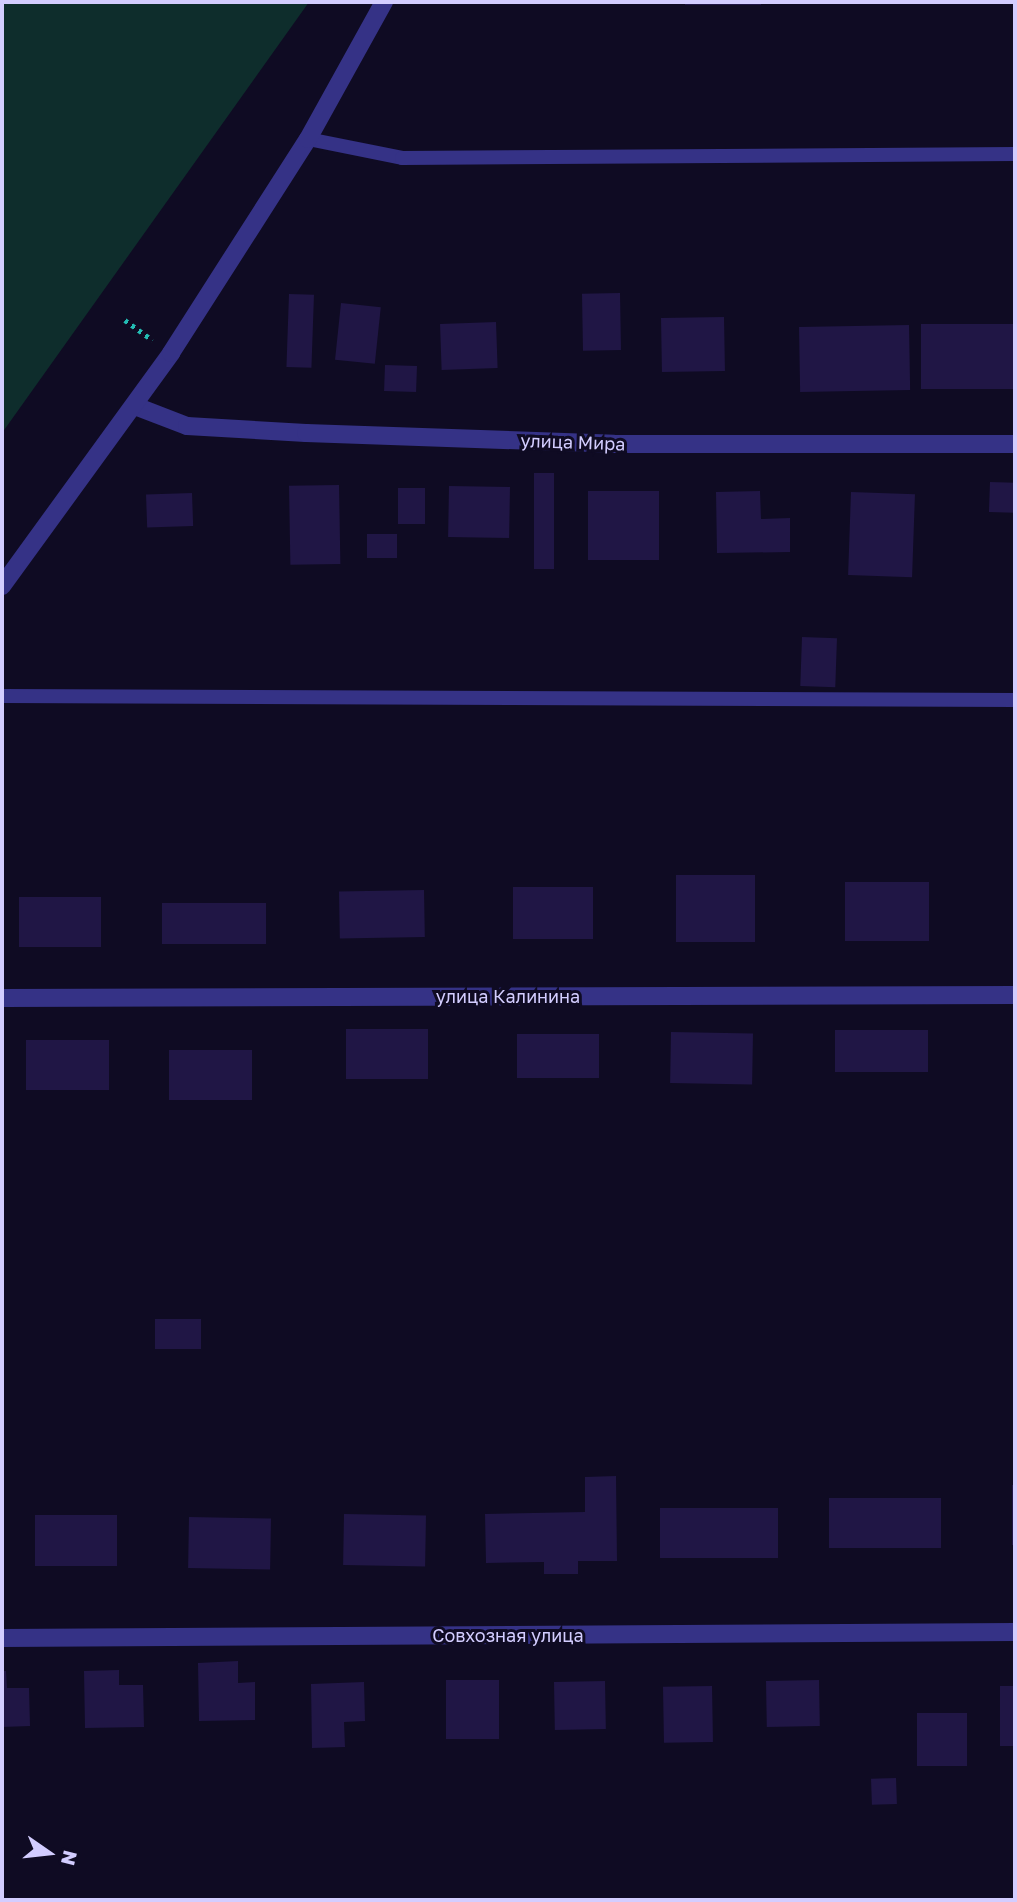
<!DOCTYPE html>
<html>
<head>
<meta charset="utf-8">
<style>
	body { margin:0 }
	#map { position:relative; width:1017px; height:1902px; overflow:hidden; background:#0f0b23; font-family:"Golos Text",sans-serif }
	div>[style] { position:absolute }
	.green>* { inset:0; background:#0e2d2c }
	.building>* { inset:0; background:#201645; transform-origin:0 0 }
	.path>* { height:4.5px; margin-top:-2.25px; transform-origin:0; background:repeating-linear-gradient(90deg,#23bdb4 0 3.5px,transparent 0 8.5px) }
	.service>* { height:14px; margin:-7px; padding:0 7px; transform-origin:7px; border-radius:7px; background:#353286 }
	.minor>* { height:18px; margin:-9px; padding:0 9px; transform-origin:9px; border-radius:9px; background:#353286 }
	span { translate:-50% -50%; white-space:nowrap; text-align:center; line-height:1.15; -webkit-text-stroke:6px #0f0b23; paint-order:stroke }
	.street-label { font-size:18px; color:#d3cdff }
	.frame { position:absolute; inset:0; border:4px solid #d3cdff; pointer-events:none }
	.north { position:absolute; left:14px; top:1818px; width:70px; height:70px; -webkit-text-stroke:5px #0f0b23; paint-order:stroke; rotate:104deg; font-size:19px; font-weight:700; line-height:28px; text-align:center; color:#d3cdff }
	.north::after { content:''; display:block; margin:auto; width:24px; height:32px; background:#d3cdff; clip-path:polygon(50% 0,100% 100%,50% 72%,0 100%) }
</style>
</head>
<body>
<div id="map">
	<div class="green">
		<div style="clip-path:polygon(2px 2px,309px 2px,2px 433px)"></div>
	</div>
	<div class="building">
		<div style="left:685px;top:2px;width:76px;height:3px"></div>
		<div style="left:620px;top:293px;width:57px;height:38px;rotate:89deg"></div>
		<div style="left:289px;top:294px;width:25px;height:73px;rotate:2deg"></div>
		<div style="left:341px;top:303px;width:40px;height:57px;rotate:6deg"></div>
		<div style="left:724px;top:317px;width:54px;height:63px;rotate:89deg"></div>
		<div style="left:496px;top:322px;width:46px;height:56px;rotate:88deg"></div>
		<div style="left:1015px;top:324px;width:65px;height:94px;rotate:90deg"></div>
		<div style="left:909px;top:325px;width:65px;height:110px;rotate:89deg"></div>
		<div style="left:385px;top:365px;width:32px;height:26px;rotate:2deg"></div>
		<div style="left:534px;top:473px;width:20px;height:96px"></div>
		<div style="left:990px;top:482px;width:25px;height:30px;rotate:2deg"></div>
		<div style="left:339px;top:485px;width:79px;height:50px;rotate:89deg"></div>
		<div style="left:449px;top:486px;width:61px;height:51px;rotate:1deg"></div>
		<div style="left:398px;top:488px;width:27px;height:36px"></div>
		<div style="left:588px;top:491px;width:71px;height:69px"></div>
		<div style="clip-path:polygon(760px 491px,761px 519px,790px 518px,790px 552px,717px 553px,716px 492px)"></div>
		<div style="left:851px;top:492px;width:64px;height:83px;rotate:2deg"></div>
		<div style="left:192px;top:493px;width:33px;height:46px;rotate:88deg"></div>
		<div style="left:367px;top:534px;width:30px;height:24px"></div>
		<div style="left:802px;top:637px;width:35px;height:49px;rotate:2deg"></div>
		<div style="left:676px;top:875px;width:79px;height:67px"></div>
		<div style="left:845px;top:882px;width:84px;height:59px"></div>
		<div style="left:513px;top:887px;width:80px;height:52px"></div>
		<div style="left:424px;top:890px;width:47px;height:85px;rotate:89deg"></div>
		<div style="left:19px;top:897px;width:82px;height:50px"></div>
		<div style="left:162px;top:903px;width:104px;height:41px"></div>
		<div style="left:346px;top:1029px;width:82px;height:50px"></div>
		<div style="left:835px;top:1030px;width:93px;height:42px"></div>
		<div style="left:671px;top:1032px;width:82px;height:51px;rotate:1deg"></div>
		<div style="left:517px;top:1034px;width:82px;height:44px"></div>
		<div style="left:26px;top:1040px;width:83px;height:50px"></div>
		<div style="left:169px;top:1050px;width:83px;height:50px"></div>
		<div style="left:201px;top:1319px;width:30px;height:46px;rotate:90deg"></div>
		<div style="clip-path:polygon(616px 1476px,617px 1561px,578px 1561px,578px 1574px,544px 1574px,544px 1562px,486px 1563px,485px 1514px,585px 1512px,585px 1477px)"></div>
		<div style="left:1012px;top:1485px;width:3px;height:60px"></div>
		<div style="left:829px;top:1498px;width:112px;height:50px"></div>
		<div style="left:660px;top:1508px;width:118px;height:50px"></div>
		<div style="left:344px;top:1514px;width:82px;height:51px;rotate:1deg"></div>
		<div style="left:35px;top:1515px;width:82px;height:51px"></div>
		<div style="left:189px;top:1517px;width:82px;height:51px;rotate:1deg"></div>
		<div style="clip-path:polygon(238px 1661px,238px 1683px,255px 1682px,255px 1720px,199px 1721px,198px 1663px)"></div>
		<div style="clip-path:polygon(119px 1670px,119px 1685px,143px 1685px,144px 1727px,85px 1728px,84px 1671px)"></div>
		<div style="clip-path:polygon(2px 1671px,6px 1671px,7px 1688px,29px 1688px,30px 1726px,2px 1727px)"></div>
		<div style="left:446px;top:1680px;width:53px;height:59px"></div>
		<div style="left:819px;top:1680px;width:46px;height:53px;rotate:89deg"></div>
		<div style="left:605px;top:1681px;width:48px;height:51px;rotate:89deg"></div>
		<div style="clip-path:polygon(364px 1682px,365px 1721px,344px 1722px,345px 1747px,312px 1748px,311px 1684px)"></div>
		<div style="left:712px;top:1686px;width:56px;height:49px;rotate:89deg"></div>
		<div style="left:1000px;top:1686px;width:15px;height:60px"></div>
		<div style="left:967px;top:1713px;width:53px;height:50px;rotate:90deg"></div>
		<div style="left:896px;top:1778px;width:26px;height:25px;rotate:88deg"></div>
	</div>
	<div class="path">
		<div style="left:125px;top:320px;width:34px;rotate:36deg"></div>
	</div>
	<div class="service">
		<div style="left:308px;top:139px;width:96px;rotate:11.4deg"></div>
		<div style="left:402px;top:158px;width:613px;rotate:-0.37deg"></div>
		<div style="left:2px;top:696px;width:1013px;rotate:0.23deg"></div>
	</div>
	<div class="minor">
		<div style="left:135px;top:406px;width:56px;rotate:21deg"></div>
		<div style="left:187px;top:426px;width:119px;rotate:3.4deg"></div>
		<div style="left:306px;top:433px;width:308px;rotate:2deg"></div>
		<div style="left:614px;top:444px;width:401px"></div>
		<div style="left:2px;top:586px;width:288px;rotate:-54deg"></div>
		<div style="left:171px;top:353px;width:254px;rotate:-57.4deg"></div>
		<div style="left:308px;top:139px;width:157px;rotate:-61deg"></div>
		<div style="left:2px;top:998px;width:1013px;rotate:-0.17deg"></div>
		<div style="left:2px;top:1638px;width:1013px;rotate:-0.34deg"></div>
	</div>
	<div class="street-label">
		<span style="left:573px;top:442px;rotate:2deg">улица Мира</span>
		<span style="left:508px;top:996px">улица Калинина</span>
		<span style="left:508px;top:1635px">Совхозная улица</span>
	</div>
	<div class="frame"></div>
	<div class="north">N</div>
</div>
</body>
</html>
